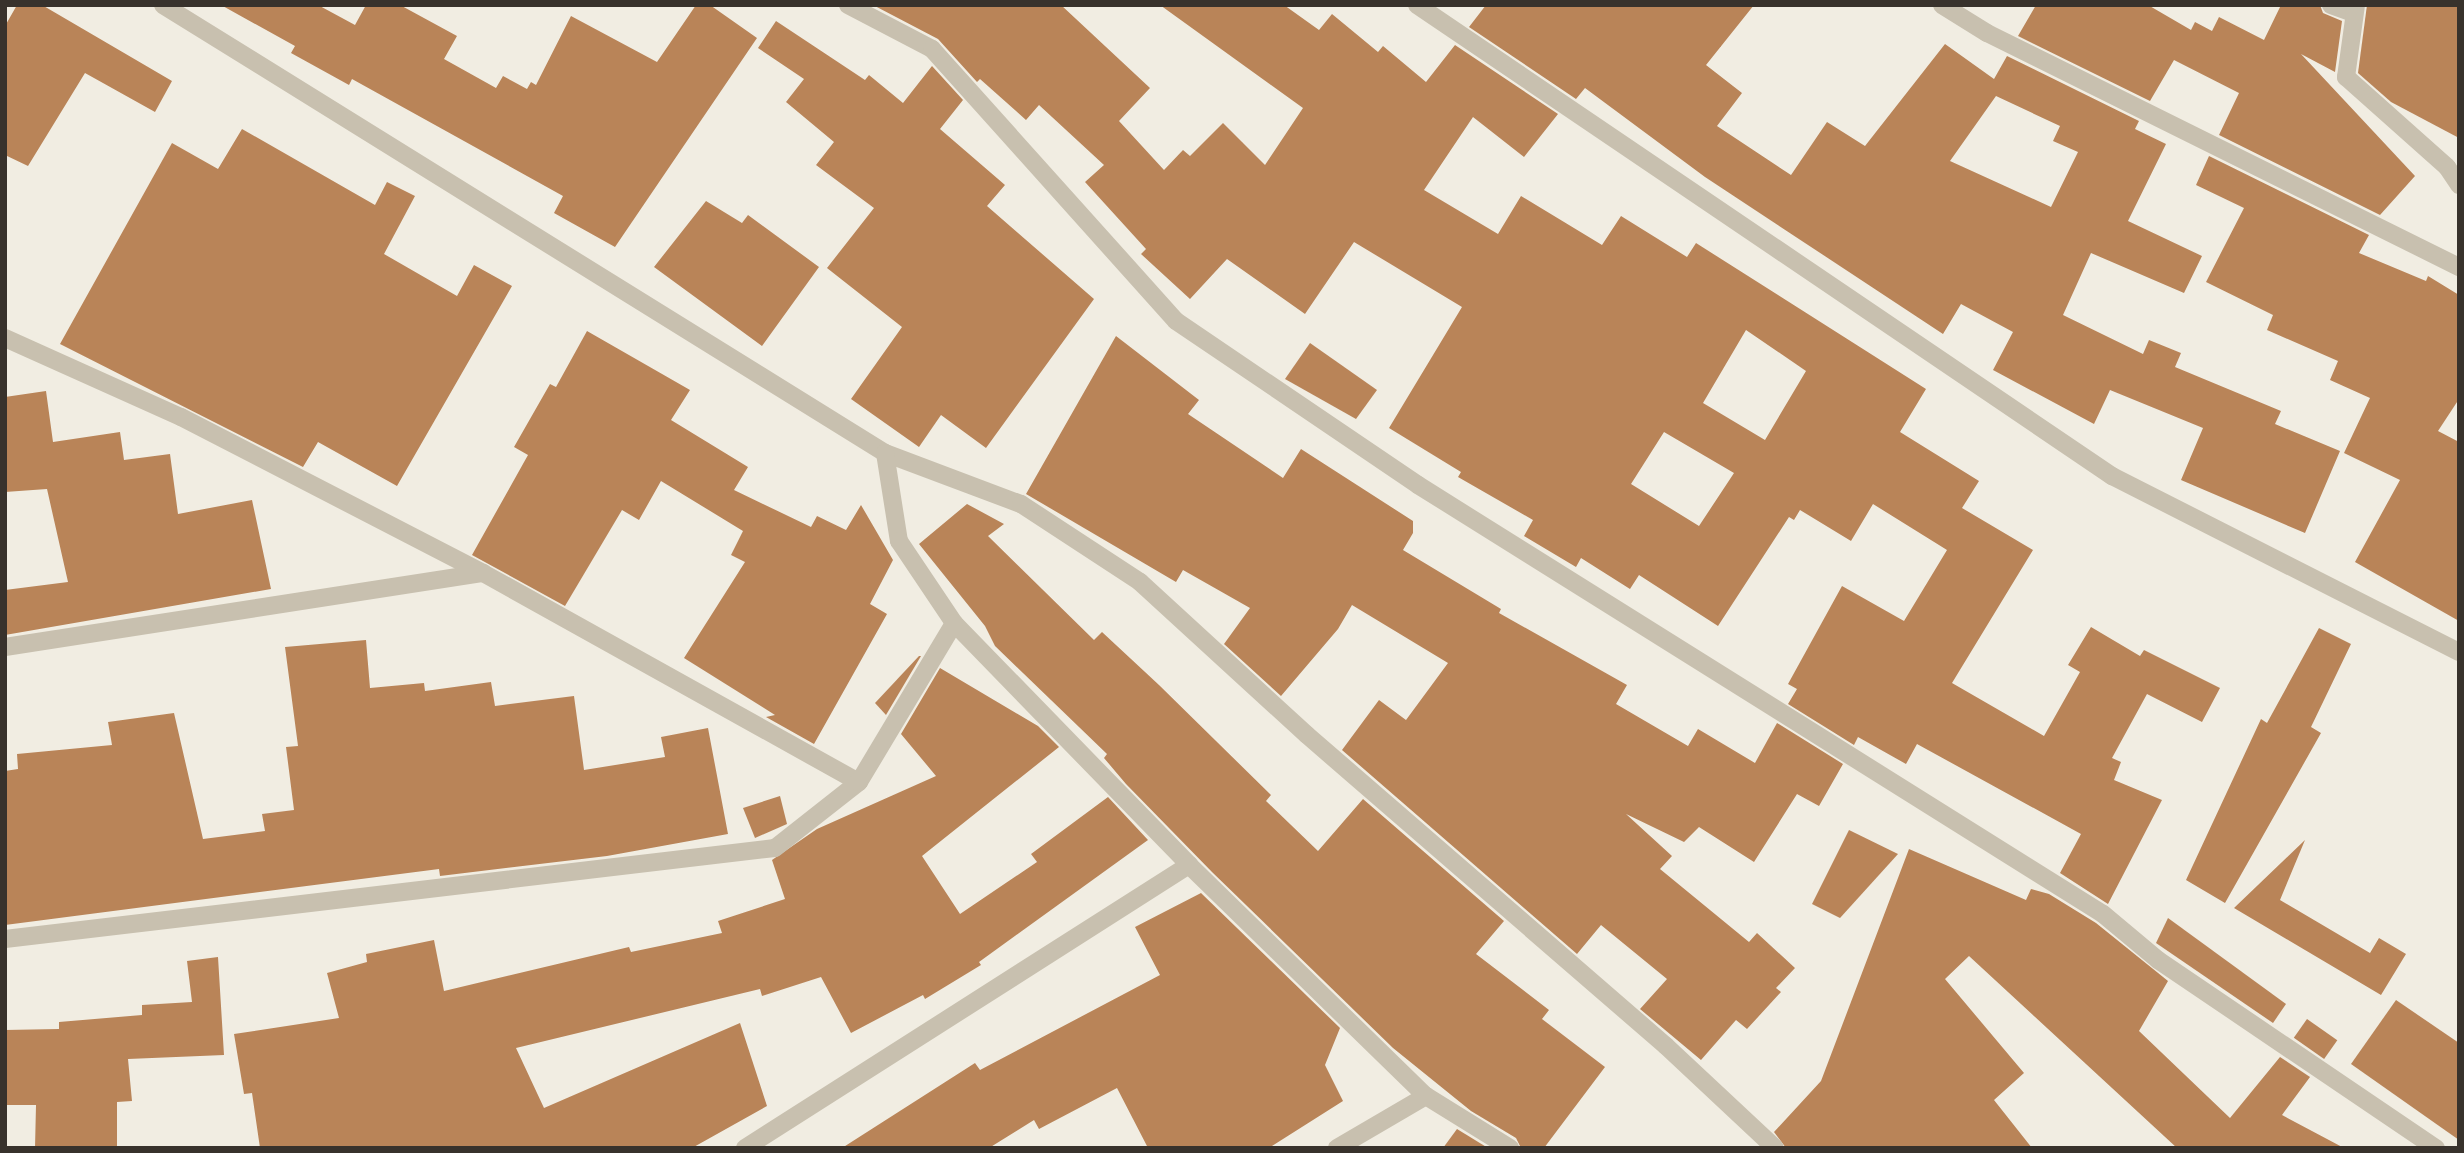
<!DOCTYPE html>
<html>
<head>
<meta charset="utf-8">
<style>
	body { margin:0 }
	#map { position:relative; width:2464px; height:1153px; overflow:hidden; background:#f1ede2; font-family:"Exo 2",sans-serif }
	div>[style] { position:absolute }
	.building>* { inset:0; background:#b98458; transform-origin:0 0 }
	.street>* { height:18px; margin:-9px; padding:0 9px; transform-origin:9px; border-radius:9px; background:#c8c0af }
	span { translate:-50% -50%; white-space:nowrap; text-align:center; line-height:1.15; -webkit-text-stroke:7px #f9f6ee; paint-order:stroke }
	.frame { position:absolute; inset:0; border:7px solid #38322c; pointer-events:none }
</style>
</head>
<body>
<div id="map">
	<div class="building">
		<div style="clip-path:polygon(17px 5px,42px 5px,172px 81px,155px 112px,85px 73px,28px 166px,5px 155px,5px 26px)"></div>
		<div style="clip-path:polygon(221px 5px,318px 5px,355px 25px,366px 5px,400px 5px,457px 36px,444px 59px,496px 88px,503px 76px,527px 89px,531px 82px,536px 85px,571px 16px,657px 62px,696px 5px,710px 5px,757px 38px,615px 247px,554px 213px,563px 196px,352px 79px,349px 85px,291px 53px,295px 46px)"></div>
		<div style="clip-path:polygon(evenodd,873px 5px,1061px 5px,1150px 88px,1119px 121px,1164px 170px,1183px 150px,1190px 156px,1223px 123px,1265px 165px,1303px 108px,1160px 5px,1284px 5px,1319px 30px,1332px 14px,1378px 52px,1383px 46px,1426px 82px,1455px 45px,1558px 114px,1524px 157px,1473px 117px,1424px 190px,1498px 234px,1521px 196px,1602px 245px,1621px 216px,1687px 257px,1696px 243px,1926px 389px,1900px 432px,1979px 481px,1962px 508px,2033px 550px,1952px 683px,2044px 736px,2080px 672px,2068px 665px,2091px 627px,2140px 656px,2144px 650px,2220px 688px,2202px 722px,2147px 694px,2112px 758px,2121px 762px,2114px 780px,2162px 800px,2108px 904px,2060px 873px,2081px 834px,1917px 744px,1906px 764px,1858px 737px,1854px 745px,1788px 704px,1797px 689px,1788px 684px,1842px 586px,1904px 621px,1947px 550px,1873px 504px,1851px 541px,1800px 510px,1794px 520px,1789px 517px,1718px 626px,1639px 575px,1630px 589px,1581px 558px,1576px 567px,1524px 536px,1533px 520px,1458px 477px,1461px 472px,1389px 428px,1462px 307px,1354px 242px,1305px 314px,1227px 259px,1190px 299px,1141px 254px,1146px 249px,1085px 182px,1104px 165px,1039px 105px,1026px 120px,980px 79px,977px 82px,938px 39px,873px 5px,1746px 330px,1806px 371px,1765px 440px,1703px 403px,1746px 330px,873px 5px,1664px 432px,1734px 473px,1699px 526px,1631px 484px,1664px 432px)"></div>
		<div style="clip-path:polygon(evenodd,1486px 5px,1754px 5px,1706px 65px,1742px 93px,1717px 126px,1791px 175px,1827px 122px,1865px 146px,1945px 44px,1994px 79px,2007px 56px,2139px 121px,2135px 129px,2166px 144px,2128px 221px,2202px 256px,2184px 293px,2091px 253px,2063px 315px,2143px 354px,2149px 340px,2181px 353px,2175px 367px,2281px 411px,2275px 424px,2340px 451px,2305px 533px,2181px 480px,2203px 428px,2110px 390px,2094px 424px,1993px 370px,2013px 332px,1961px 304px,1943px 334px,1705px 177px,1585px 88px,1576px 99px,1469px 27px,1486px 5px,1996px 96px,2060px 126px,2053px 141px,2078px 152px,2051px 207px,1950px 161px,1996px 96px)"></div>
		<div style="clip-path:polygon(2036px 5px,2148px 5px,2191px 30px,2195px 22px,2212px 31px,2219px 17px,2264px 40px,2281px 5px,2320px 5px,2323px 13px,2342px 21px,2335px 72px,2301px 54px,2415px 176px,2380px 215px,2219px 135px,2239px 93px,2174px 60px,2150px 101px,2018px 36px)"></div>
		<div style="clip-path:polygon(2367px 5px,2459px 5px,2459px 138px,2391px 102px,2358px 73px)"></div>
		<div style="clip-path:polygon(776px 21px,865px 80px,869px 75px,903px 103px,932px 66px,963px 100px,940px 129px,1005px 185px,987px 206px,1094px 299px,986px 448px,941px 415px,919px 447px,851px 399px,902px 327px,827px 268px,874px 208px,816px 165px,834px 142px,786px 102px,804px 79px,758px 48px)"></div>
		<div style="clip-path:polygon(242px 129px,375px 205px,387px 182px,415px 196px,384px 254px,457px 296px,474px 265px,512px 286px,397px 486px,318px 442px,303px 467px,60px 344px,172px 143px,218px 169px)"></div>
		<div style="clip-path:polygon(2209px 156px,2369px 235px,2359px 253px,2426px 281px,2428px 276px,2459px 295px,2459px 399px,2438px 431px,2459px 442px,2459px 621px,2355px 562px,2400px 480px,2344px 453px,2370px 398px,2330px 380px,2338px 361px,2267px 330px,2273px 315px,2206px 282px,2244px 208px,2196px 185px)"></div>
		<div style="clip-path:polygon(706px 201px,742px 223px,748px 215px,819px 267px,762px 346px,654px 267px)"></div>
		<div style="clip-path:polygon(587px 331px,690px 390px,671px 420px,748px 467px,734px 490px,811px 527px,817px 516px,846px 530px,861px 505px,893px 560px,870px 604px,887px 614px,814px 744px,766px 717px,775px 715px,684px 658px,745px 562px,731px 555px,743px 531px,661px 481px,639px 520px,622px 510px,565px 606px,472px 555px,528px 455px,514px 447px,550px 384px,556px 387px)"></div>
		<div style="clip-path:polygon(1116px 336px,1199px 400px,1188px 414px,1283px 478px,1301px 449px,1413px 521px,1413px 533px,1403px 550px,1501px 609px,1499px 613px,1627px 685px,1616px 704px,1688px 746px,1698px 729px,1755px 763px,1777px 723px,1843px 764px,1819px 806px,1797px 794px,1754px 862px,1699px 827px,1684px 842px,1626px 814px,1672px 856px,1660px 869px,1749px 942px,1757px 933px,1795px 968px,1776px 988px,1781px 992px,1747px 1029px,1736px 1020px,1701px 1060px,1640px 1009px,1667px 979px,1601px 925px,1577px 954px,1342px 750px,1379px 700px,1406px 720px,1448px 663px,1352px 605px,1338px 629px,1281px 696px,1224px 644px,1250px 608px,1183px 570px,1176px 582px,1026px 494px)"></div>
		<div style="clip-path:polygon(1310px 343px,1377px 390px,1356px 419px,1285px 379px)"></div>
		<div style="clip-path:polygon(46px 391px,53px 442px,120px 432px,124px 460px,170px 454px,178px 514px,252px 500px,271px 589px,5px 635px,5px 590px,68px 582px,47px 489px,5px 492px,5px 397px)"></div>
		<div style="clip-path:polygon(967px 504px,1004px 524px,988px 536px,1094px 640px,1102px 632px,1159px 685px,1271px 795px,1266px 801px,1318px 851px,1363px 799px,1504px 921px,1476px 954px,1549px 1010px,1542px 1019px,1605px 1067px,1544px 1148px,1521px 1148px,1516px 1138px,1471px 1111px,1393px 1048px,1212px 872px,1126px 784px,1104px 758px,1107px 754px,995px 646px,985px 626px,919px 544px)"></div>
		<div style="clip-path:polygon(2319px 628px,2351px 644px,2311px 727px,2321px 733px,2225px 903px,2186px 880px,2261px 719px,2267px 723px)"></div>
		<div style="clip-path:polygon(366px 640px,370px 688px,424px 683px,425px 691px,491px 682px,495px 706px,574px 696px,584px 770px,665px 757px,661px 737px,708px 728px,728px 834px,607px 856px,440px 876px,439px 869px,5px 925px,5px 771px,18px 769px,17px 754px,112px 745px,108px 722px,174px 713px,203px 839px,265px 831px,262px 814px,294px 810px,286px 747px,298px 746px,285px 647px)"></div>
		<div style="clip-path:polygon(919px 656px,921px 656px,886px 715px,875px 703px)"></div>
		<div style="clip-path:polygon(940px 668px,1038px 726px,1059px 747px,922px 856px,960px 914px,1037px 862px,1031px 854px,1108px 797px,1148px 840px,979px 962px,981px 965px,925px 999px,923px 995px,851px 1033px,821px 977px,762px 996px,760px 989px,516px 1048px,544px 1108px,740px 1023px,767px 1106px,692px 1148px,260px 1148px,252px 1093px,244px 1094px,234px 1034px,339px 1018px,327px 973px,367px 962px,366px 954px,434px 940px,444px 991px,629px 947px,631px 952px,722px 933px,718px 921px,785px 899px,772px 860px,817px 829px,936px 776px,901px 734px)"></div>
		<div style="clip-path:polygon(780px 796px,787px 824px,755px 838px,743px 808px)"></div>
		<div style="clip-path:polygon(1849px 830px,1898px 854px,1840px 918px,1812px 904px)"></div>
		<div style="clip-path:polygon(2305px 840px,2280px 900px,2370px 953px,2379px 938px,2406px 954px,2381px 995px,2234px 908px)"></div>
		<div style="clip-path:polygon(1909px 849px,2026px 900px,2031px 889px,2049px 894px,2096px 923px,2168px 981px,2139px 1031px,2230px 1118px,2280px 1057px,2310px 1077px,2282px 1115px,2344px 1148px,2177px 1148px,1969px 956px,1945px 979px,2024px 1073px,1994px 1100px,2032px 1148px,1786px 1148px,1774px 1132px,1821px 1081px)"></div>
		<div style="clip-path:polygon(1201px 893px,1340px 1028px,1325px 1065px,1343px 1101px,1269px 1148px,1148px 1148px,1117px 1088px,1039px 1129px,1034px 1120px,989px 1148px,842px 1148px,975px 1063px,980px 1070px,1160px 975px,1135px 927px)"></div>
		<div style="clip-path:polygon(2168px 918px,2286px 1004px,2273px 1023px,2156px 943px)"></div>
		<div style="clip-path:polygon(218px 957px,224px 1055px,128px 1059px,132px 1101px,117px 1102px,117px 1148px,35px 1148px,36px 1105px,5px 1105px,5px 1030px,59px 1029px,59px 1022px,142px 1015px,142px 1005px,192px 1002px,187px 961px)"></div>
		<div style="clip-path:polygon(2396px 1000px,2459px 1043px,2459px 1140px,2351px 1064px)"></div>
		<div style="left:2307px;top:1019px;width:37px;height:23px;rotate:35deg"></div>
		<div style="clip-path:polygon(1457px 1129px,1488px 1148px,1443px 1148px)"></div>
	</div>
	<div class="street">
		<div style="left:163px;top:5px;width:850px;rotate:31.82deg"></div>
		<div style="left:885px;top:453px;width:145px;rotate:20.6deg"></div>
		<div style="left:1021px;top:504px;width:142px;rotate:33.2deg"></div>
		<div style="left:1140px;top:582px;width:226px;rotate:42.5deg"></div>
		<div style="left:1307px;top:735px;width:475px;rotate:40.9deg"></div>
		<div style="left:1666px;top:1046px;width:149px;rotate:43.1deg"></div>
		<div style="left:848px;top:5px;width:95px;rotate:27.6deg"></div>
		<div style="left:932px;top:49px;width:365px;rotate:48.1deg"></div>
		<div style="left:1176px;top:321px;width:292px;rotate:34.1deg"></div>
		<div style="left:1418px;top:485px;width:808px;rotate:32.06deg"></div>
		<div style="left:2103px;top:914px;width:72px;rotate:39.9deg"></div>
		<div style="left:2158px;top:960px;width:336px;rotate:34.1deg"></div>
		<div style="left:1417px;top:5px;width:840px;rotate:34.13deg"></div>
		<div style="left:2112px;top:476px;width:389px;rotate:26.9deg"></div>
		<div style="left:1942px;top:5px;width:53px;rotate:31.9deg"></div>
		<div style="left:1987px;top:33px;width:527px;rotate:26.37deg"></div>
		<div style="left:2331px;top:5px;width:23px;rotate:20deg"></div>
		<div style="left:2356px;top:5px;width:73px;rotate:97.9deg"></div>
		<div style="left:2346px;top:77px;width:135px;rotate:41.7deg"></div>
		<div style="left:2447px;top:167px;width:22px;rotate:56deg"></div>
		<div style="left:5px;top:338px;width:193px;rotate:24.2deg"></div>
		<div style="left:181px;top:417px;width:340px;rotate:27.3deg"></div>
		<div style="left:483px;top:573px;width:430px;rotate:29.1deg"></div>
		<div style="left:885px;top:453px;width:89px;rotate:81deg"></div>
		<div style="left:899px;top:541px;width:99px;rotate:56.1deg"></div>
		<div style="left:954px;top:623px;width:337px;rotate:45.8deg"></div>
		<div style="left:1189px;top:865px;width:331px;rotate:44.3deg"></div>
		<div style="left:1426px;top:1096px;width:99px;rotate:31.8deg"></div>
		<div style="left:5px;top:647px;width:484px;rotate:-8.8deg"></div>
		<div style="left:5px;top:939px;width:775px;rotate:-6.74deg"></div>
		<div style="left:775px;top:848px;width:107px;rotate:-38.2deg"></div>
		<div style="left:859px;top:782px;width:185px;rotate:-59.1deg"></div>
		<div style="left:745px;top:1148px;width:527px;rotate:-32.51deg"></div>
		<div style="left:1337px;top:1148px;width:103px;rotate:-30.3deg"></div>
	</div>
	<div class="frame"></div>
</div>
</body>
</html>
